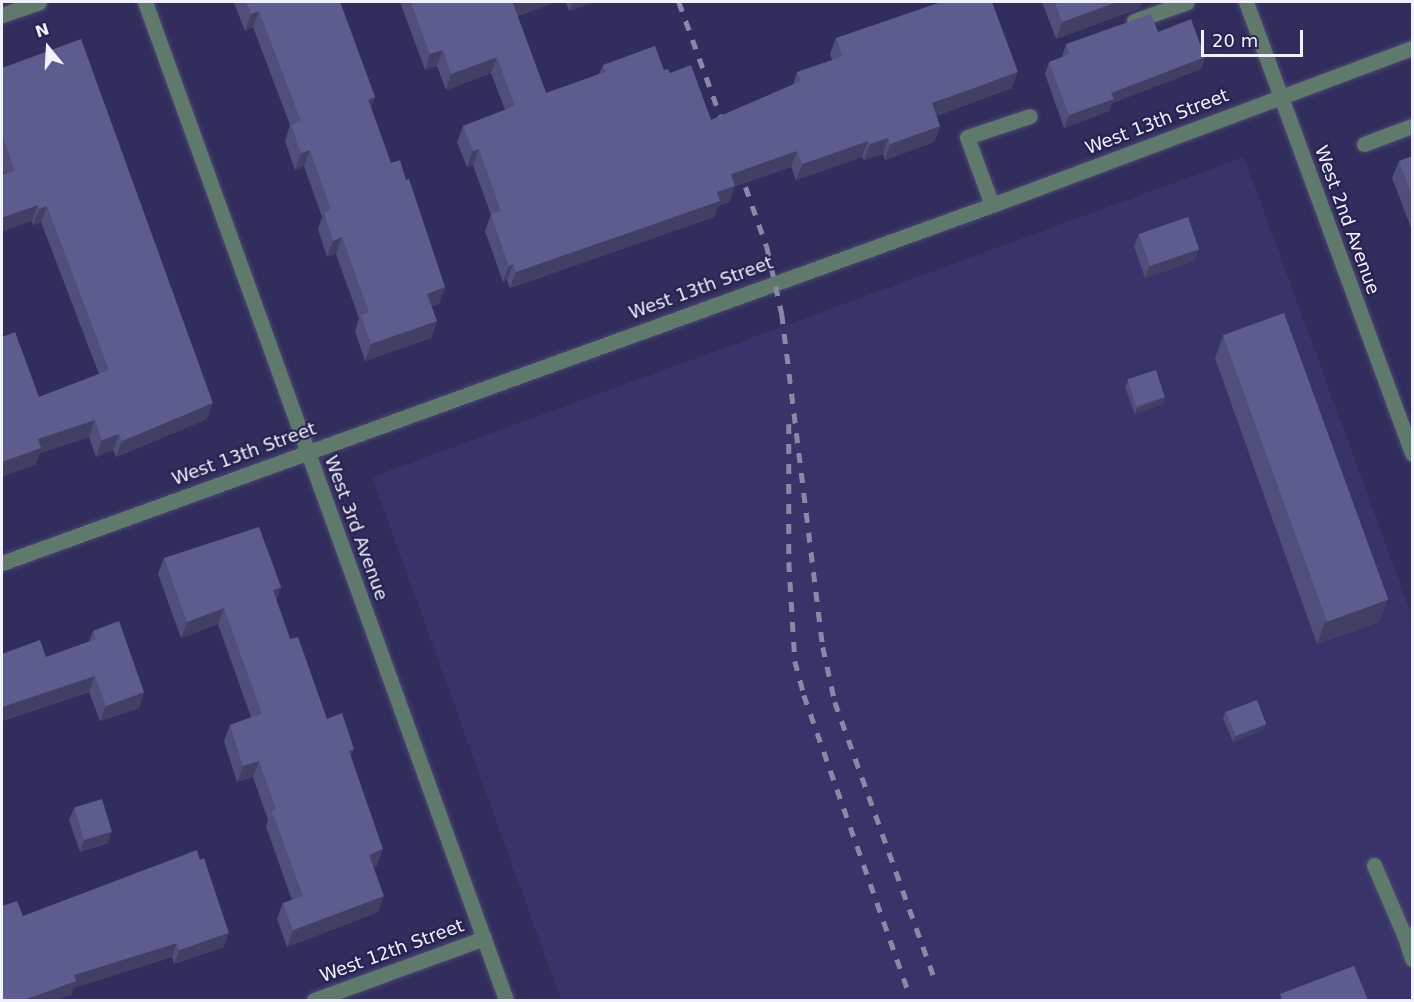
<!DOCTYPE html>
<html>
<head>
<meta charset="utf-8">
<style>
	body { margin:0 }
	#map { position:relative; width:1414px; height:1002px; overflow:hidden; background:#312d5c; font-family:"DejaVu Sans",sans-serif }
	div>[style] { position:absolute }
	.built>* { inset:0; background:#38346a }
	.roads { filter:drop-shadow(0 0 2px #4c4873) drop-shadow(0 0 2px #4c4873) }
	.lane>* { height:15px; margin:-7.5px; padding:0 7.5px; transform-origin:7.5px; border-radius:7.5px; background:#5f796c }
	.street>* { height:15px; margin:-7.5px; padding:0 7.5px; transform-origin:7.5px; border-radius:7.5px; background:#5f796c }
	.rail>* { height:4.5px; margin-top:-2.25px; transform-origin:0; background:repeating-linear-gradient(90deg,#8988a6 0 10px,transparent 0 20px) }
	.wall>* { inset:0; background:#504f7b }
	.shaded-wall>* { inset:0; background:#414064 }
	.building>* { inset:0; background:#5d5c8f; transform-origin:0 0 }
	span { translate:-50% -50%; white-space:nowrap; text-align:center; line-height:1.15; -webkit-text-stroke:4.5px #272351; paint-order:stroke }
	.street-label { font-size:18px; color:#f0f1fd }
	.frame { position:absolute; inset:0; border:3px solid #f0f1fd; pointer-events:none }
	.north { position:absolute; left:18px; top:18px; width:60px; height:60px; -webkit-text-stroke:4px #272351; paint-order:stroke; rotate:342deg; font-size:16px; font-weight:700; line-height:24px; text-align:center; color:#f0f1fd }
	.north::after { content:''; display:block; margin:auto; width:21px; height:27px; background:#f0f1fd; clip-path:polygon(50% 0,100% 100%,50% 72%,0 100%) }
	.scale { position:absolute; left:1201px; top:30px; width:102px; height:27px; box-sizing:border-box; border:3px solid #f0f1fd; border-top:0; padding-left:8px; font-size:18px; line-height:21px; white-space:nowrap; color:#f0f1fd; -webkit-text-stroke:4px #272351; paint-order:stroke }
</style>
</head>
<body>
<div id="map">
	<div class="built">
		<div style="clip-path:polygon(1244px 157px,1412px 616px,1412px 1000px,561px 1000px,372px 477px)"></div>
	</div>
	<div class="roads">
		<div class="lane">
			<div style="left:1134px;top:21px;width:56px;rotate:-19.7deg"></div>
			<div style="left:1364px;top:144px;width:51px;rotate:-20.6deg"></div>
			<div style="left:992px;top:205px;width:72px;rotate:-110.2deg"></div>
			<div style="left:967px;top:137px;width:66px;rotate:-18.4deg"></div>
			<div style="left:1374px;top:865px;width:78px;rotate:66.7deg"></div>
			<div style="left:1405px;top:937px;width:8px;rotate:-23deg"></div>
			<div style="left:1405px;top:937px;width:23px;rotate:72deg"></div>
		</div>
		<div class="street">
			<div style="left:145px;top:2px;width:1061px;rotate:70.11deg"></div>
			<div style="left:1246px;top:2px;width:481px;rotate:69.8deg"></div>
			<div style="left:2px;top:15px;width:39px;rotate:-19deg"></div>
			<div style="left:2px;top:563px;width:1053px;rotate:-19.88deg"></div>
			<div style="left:992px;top:205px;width:448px;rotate:-20.5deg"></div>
			<div style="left:314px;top:1000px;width:181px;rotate:-20deg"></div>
		</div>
	</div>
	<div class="rail">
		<div style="left:679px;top:2px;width:137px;rotate:70deg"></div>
		<div style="left:739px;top:168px;width:84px;rotate:70.5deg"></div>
		<div style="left:767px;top:247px;width:69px;rotate:77.4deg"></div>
		<div style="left:782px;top:314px;width:336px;rotate:83deg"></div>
		<div style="left:823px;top:647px;width:56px;rotate:77.7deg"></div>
		<div style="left:835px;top:702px;width:299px;rotate:70.2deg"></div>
		<div style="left:789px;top:424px;width:138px;rotate:90deg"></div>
		<div style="left:789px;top:562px;width:99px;rotate:86.5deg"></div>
		<div style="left:795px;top:661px;width:35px;rotate:75deg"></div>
		<div style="left:804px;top:695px;width:314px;rotate:70.6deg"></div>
	</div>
	<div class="wall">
		<div style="clip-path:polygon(235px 2px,340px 2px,375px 97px,371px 107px,391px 163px,445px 287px,439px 304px,431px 306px,437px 321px,431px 338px,365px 361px,355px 331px,359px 318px,336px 254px,327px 257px,318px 229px,322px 217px,304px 166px,295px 170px,285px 141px,290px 125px,253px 27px,245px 31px,234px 3px)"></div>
		<div style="clip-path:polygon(400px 2px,556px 2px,517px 16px,546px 93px,599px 74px,603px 65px,664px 70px,670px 73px,711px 120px,793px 85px,797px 72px,832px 60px,830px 54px,836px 38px,1012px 88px,936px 116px,940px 126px,934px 142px,885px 160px,883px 154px,864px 160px,862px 157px,796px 180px,791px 167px,735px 186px,729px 202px,718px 206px,714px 217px,510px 288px,507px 280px,503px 282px,485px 231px,491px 215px,473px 165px,467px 167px,457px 142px,463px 126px,505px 110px,491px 73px,446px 90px,437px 66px,425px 70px)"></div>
		<div style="clip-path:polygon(566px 2px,594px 2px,569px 11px)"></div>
		<div style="clip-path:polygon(1042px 2px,1143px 2px,1140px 8px,1056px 39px)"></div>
		<div style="clip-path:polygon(1158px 32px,1205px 57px,1201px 69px,1112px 103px,1109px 111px,1064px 128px,1045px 74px,1049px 62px,1062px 57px,1066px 44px)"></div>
		<div style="clip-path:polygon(2px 68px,207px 419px,116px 457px,113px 450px,96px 457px,89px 437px,40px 453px,35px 465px,39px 397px,99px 374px,41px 222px,33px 225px,32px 221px,4px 174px,2px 167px)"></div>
		<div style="clip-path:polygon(1413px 156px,1413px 233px,1392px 178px,1399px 161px)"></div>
		<div style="clip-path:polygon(1139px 234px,1199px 249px,1194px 261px,1145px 278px,1134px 246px)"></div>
		<div style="clip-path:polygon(1223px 336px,1387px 600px,1379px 622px,1317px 644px,1215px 358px)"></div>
		<div style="clip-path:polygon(1128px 381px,1165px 397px,1163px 404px,1135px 414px,1125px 387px)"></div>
		<div style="clip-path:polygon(164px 558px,281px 587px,276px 600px,290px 639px,327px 719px,351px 757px,377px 866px,374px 867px,378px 912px,287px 947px,277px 919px,283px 903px,292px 900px,266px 827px,268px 820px,253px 777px,237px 782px,224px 741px,230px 725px,251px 717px,218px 624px,181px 638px,158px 574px)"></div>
		<div style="clip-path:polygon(93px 631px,144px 692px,139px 708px,100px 721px,89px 692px,2px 721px,2px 654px,46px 657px,89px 642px)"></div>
		<div style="clip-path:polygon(1226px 711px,1263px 730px,1233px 742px,1223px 718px)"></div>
		<div style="clip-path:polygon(74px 808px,108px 843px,80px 852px,69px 820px)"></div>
		<div style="clip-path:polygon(23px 916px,224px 947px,174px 964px,172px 957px,73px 988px,71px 995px,56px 1000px,2px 1000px)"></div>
	</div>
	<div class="shaded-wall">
		<div style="clip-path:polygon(518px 2px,556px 2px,507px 19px,513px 3px)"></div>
		<div style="clip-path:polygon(573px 2px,594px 2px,569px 11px)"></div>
		<div style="clip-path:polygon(1117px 2px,1143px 2px,1140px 8px,1056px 39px,1062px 22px)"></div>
		<div style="clip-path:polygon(259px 11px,253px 27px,245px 31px,251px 14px)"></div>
		<div style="clip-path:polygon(443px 50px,437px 66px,425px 70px,430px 54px)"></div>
		<div style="clip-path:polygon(497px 57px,491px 73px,446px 90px,451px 74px)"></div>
		<div style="clip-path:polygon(1205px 57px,1201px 69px,1112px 103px,1109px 111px,1064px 128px,1069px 115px,1111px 93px)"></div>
		<div style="clip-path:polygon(1018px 72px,1012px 88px,926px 119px,932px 103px)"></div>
		<div style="clip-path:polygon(375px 97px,369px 114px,368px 100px)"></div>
		<div style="clip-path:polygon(940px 126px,934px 142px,885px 160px,890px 144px)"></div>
		<div style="clip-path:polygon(888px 138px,883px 154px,864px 160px,870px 144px)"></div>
		<div style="clip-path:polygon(868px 141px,862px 157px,796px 180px,802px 164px)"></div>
		<div style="clip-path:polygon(479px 149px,473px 165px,467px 167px,473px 151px)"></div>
		<div style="clip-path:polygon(310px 150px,304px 166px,295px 170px,301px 153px)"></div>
		<div style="clip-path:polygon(797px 151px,791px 167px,735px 186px,729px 202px,718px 206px,714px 217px,510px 288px,516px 272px,717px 192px,731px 174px)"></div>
		<div style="clip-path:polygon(38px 205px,32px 221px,2px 232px,2px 218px)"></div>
		<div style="clip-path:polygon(47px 206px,41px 222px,33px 225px,39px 209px)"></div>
		<div style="clip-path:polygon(342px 237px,336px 254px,327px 257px,333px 241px)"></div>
		<div style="clip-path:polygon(1199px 249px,1194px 261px,1145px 278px,1149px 266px)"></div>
		<div style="clip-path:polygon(513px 264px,507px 280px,503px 282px,509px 266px)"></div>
		<div style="clip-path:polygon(445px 287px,439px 304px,421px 310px,427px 294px)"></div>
		<div style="clip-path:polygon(437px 321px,431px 338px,365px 361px,371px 344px)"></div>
		<div style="clip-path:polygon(1165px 397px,1163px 404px,1135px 414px,1137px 408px)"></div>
		<div style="clip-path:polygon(213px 403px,207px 419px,116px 457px,122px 441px)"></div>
		<div style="clip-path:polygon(95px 420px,89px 437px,40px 453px,35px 465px,2px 477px,2px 462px,38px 439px)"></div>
		<div style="clip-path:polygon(119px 434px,113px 450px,96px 457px,102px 440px)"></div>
		<div style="clip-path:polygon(281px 587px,275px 603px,273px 590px)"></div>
		<div style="clip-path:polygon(1387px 600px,1379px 622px,1317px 644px,1325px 622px)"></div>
		<div style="clip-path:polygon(224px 608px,218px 624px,181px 638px,187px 622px)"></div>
		<div style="clip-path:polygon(95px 676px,89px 692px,2px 721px,2px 707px)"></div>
		<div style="clip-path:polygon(144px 692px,139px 708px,100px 721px,106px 706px)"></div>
		<div style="clip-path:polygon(1266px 724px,1263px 730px,1233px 742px,1235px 736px)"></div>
		<div style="clip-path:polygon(354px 749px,348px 765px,349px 751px)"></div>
		<div style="clip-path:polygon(259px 761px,253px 777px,237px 782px,243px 766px)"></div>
		<div style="clip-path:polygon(112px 831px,108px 843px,80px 852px,84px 840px)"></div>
		<div style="clip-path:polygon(383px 849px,377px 866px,363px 871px,369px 855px)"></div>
		<div style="clip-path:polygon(384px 896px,378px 912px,287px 947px,293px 930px)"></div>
		<div style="clip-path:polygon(229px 933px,224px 947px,174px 964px,179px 950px)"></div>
		<div style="clip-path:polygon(177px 943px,172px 957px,73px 988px,71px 995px,56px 1000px,24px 1000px,74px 975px)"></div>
	</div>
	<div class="building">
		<div style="clip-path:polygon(246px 2px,340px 2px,375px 97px,368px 100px,391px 163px,400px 160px,406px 180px,409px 179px,445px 287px,427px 294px,437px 321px,371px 344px,361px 315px,369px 312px,342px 237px,333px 241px,324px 213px,331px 210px,310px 150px,301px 153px,291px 125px,301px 121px,259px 11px,251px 14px)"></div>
		<div style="clip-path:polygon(411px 2px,518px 2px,513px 3px,546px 93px,606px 72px,603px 65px,655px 46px,664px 70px,668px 69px,670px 73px,691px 65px,711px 120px,801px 81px,797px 72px,838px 58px,842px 55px,836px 38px,941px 2px,992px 2px,1018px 72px,932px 103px,940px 126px,890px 144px,888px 138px,870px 144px,868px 141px,802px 164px,797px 151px,731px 174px,735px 186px,717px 192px,720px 201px,516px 272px,513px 264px,509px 266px,491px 215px,501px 211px,479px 149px,473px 151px,463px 126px,515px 106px,497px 57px,451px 74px,443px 50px,430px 54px)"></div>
		<div style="clip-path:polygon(1055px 2px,1117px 2px,1062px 22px)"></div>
		<div style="clip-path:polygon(1151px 14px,1158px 32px,1191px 19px,1205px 57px,1111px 93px,1114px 99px,1069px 115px,1049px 62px,1070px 54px,1066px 44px)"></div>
		<div style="clip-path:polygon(81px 39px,213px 403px,122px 441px,119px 434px,102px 440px,95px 420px,38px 439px,41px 448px,2px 462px,2px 337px,15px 332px,39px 397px,109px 370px,47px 206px,39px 209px,38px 205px,2px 218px,2px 175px,15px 171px,2px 134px,2px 68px)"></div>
		<div style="clip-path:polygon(1413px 156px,1413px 198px,1399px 161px)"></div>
		<div style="left:1188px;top:217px;width:34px;height:52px;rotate:71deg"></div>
		<div style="left:1284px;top:313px;width:305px;height:65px;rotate:70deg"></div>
		<div style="left:1156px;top:370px;width:28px;height:30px;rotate:72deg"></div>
		<div style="clip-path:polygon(259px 527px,281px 587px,273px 590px,290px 639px,298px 637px,327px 719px,342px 713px,354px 749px,349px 751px,383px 849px,369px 855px,384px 896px,293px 930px,283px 903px,303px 896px,272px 811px,276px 809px,259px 761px,243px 766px,230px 725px,262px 714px,224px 608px,187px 622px,164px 558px)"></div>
		<div style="clip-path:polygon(119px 621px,144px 692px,106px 706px,95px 676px,2px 707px,2px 654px,40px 640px,46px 657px,96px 639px,93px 631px)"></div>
		<div style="left:1257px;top:700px;width:26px;height:33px;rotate:69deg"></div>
		<div style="left:102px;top:799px;width:34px;height:29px;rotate:73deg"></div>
		<div style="clip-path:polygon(197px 850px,200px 860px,204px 858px,229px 933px,179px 950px,177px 943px,74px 975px,76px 981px,24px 1000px,2px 1000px,2px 906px,17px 901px,23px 916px)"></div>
		<div style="clip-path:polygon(1354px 966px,1368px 1000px,1282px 1000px,1280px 994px)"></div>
	</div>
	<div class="street-label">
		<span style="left:1157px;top:122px;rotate:-21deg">West 13th Street</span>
		<span style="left:1347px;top:220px;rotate:70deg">West 2nd Avenue</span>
		<span style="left:701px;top:288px;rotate:-20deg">West 13th Street</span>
		<span style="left:244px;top:454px;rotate:-20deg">West 13th Street</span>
		<span style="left:356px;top:528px;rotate:70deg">West 3rd Avenue</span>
		<span style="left:392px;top:951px;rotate:-20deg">West 12th Street</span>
	</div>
	<div class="frame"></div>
	<div class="north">N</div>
	<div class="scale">20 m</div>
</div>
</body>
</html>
